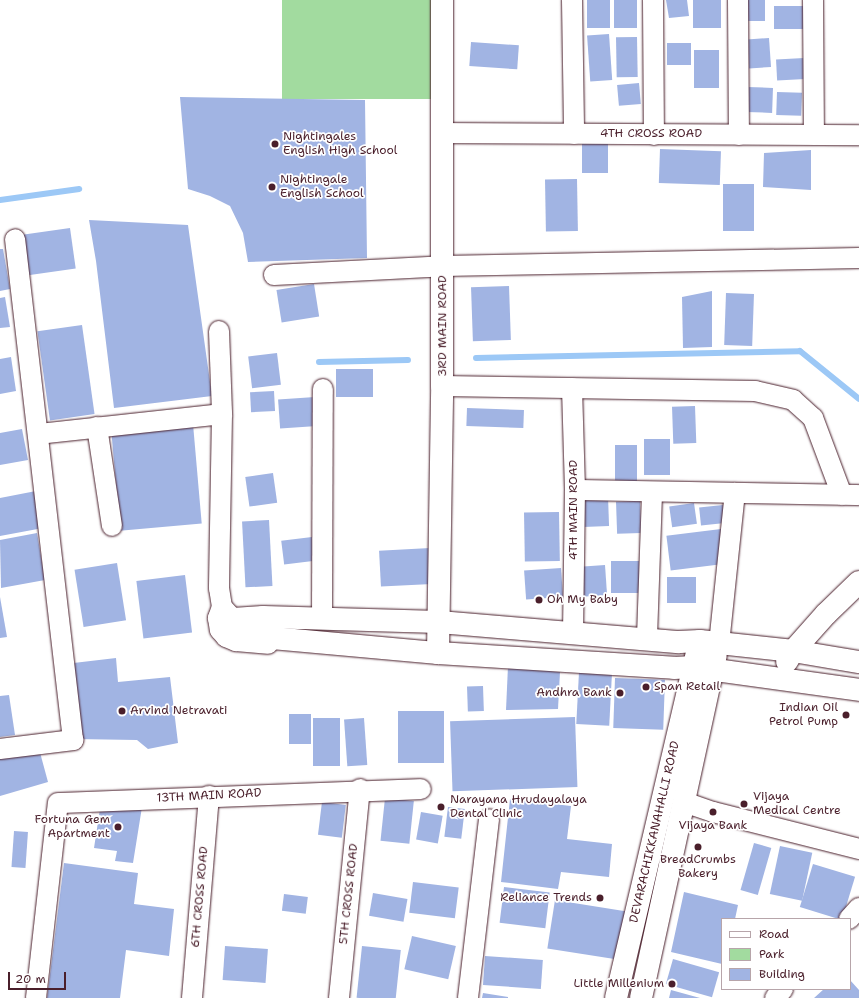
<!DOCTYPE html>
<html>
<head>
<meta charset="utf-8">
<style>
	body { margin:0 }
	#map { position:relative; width:859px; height:998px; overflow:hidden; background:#fff; font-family:"Shantell Sans",sans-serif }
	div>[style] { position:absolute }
	.green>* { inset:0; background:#a2db9f; transform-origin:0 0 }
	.stream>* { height:6px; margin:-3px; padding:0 3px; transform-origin:3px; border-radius:3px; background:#9cc8f6 }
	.building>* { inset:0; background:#a1b4e3; transform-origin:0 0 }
	.roads { filter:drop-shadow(0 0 1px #4a1f2b) drop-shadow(0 0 1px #4a1f2b) }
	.street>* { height:20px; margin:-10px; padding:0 10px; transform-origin:10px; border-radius:10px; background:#fff }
	.secondary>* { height:22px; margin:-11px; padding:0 11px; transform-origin:11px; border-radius:11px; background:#fff }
	.dots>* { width:11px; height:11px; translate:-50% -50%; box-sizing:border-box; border:2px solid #fff; border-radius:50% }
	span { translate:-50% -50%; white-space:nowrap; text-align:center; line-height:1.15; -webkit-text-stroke:3.5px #fff; paint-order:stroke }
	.street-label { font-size:12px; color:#4a1f2b }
	.poi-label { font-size:12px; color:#4a1f2b }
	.left { translate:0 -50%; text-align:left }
	.right { translate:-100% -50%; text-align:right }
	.legend { position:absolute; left:721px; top:918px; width:130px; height:72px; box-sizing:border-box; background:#fff; border:1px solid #b7a5aa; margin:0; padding:5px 7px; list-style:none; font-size:12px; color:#4a1f2b }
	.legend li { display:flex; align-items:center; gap:8px; height:20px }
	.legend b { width:20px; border:1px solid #b7a5aa }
	.scale { position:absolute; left:8px; top:972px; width:58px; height:18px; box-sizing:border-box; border:2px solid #4a1f2b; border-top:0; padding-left:5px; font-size:12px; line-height:14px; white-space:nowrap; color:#4a1f2b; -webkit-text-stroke:3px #fff; paint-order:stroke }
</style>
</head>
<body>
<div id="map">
	<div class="green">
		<div style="left:282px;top:0;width:160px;height:99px"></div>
	</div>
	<div class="stream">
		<div style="left:0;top:200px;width:80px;rotate:-7.9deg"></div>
		<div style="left:476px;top:358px;width:324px;rotate:-1.2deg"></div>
		<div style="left:800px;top:351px;width:76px;rotate:39.1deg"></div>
		<div style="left:319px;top:362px;width:89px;rotate:-1.3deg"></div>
	</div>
	<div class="building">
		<div style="left:587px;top:0;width:23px;height:28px"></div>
		<div style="left:614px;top:0;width:23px;height:28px"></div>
		<div style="clip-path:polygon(666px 0,687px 0,689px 16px,669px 18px)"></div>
		<div style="left:693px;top:0;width:28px;height:28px"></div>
		<div style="left:746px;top:0;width:19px;height:21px"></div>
		<div style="left:774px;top:6px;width:29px;height:23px"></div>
		<div style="left:609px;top:34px;width:46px;height:22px;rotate:86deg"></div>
		<div style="left:637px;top:37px;width:40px;height:21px;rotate:89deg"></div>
		<div style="left:769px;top:38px;width:29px;height:22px;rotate:86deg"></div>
		<div style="left:471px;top:42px;width:48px;height:24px;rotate:4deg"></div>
		<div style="left:667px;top:43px;width:24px;height:22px"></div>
		<div style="left:694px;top:50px;width:25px;height:38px"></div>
		<div style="left:804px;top:58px;width:21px;height:28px;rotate:87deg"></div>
		<div style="left:639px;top:83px;width:21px;height:22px;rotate:85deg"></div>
		<div style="left:747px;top:87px;width:26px;height:25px;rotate:2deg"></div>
		<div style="left:777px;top:92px;width:25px;height:23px;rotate:2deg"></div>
		<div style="clip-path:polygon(180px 97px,365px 100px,367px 258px,248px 262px,243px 233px,230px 206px,210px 196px,188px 189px)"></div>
		<div style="left:582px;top:142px;width:26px;height:31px"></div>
		<div style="left:660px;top:149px;width:61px;height:34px;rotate:2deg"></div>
		<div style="clip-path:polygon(811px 150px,811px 190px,763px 187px,764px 153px)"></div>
		<div style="left:577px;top:179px;width:52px;height:32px;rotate:89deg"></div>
		<div style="left:723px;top:184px;width:31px;height:47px"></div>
		<div style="clip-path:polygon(89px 220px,188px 225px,212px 396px,114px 408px,96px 261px)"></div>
		<div style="left:70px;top:228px;width:41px;height:48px;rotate:82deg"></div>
		<div style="clip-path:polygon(0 249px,3px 249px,10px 289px,0 291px)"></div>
		<div style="left:314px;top:284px;width:33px;height:38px;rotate:81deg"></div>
		<div style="left:509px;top:286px;width:54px;height:38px;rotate:88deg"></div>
		<div style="clip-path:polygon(712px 291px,712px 347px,683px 348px,682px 297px)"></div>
		<div style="left:726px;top:293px;width:28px;height:52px;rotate:2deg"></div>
		<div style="clip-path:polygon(5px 297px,10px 327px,0 328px,0 298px)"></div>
		<div style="left:82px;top:325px;width:90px;height:45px;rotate:82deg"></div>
		<div style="left:277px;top:353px;width:32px;height:29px;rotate:83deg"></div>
		<div style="clip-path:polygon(11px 357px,16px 391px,0 394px,0 359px)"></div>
		<div style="left:336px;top:369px;width:37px;height:28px"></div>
		<div style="left:274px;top:391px;width:20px;height:24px;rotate:87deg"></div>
		<div style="left:315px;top:397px;width:29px;height:37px;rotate:86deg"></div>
		<div style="left:695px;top:406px;width:37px;height:23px;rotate:88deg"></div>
		<div style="left:467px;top:408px;width:57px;height:18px;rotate:2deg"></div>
		<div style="left:193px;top:424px;width:100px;height:82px;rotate:85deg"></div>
		<div style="clip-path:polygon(22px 429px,28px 460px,0 465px,0 433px)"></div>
		<div style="left:644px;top:439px;width:26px;height:36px"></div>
		<div style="left:615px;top:445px;width:22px;height:37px"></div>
		<div style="left:273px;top:473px;width:30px;height:28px;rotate:82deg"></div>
		<div style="clip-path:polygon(36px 491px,43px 528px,0 536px,0 498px)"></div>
		<div style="left:608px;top:496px;width:30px;height:26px;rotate:88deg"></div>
		<div style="left:640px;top:501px;width:32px;height:24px;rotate:88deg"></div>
		<div style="left:694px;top:503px;width:21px;height:25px;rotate:82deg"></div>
		<div style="left:723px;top:505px;width:18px;height:24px;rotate:84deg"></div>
		<div style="left:559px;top:512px;width:49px;height:35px;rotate:89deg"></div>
		<div style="left:269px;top:520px;width:66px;height:27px;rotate:87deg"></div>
		<div style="left:721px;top:529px;width:35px;height:55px;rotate:83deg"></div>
		<div style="clip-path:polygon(37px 533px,45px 580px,1px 588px,0 540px)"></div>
		<div style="left:312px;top:537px;width:24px;height:31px;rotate:83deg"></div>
		<div style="left:430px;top:548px;width:36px;height:51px;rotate:87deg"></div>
		<div style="left:611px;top:561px;width:28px;height:32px"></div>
		<div style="left:117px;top:563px;width:58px;height:43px;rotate:81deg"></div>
		<div style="left:605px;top:565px;width:30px;height:25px;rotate:86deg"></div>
		<div style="left:561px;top:568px;width:29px;height:37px;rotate:86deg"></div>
		<div style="left:185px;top:575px;width:58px;height:49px;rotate:83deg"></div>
		<div style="left:667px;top:577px;width:29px;height:26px"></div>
		<div style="clip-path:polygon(0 597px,7px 637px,0 638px)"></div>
		<div style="clip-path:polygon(116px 658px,118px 682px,170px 677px,178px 743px,148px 749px,137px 740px,75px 739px,65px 664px)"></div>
		<div style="clip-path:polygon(508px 666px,560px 672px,558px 709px,506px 710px)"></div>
		<div style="left:579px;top:672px;width:33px;height:52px;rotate:3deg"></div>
		<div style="left:615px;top:678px;width:50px;height:50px;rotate:2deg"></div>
		<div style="left:483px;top:686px;width:25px;height:16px;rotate:88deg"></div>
		<div style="clip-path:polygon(9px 695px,15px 735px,0 737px,0 696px)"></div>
		<div style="left:398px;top:711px;width:46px;height:52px"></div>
		<div style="left:311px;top:714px;width:30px;height:22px;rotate:90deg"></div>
		<div style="left:575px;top:717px;width:70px;height:125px;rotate:88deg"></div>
		<div style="left:313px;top:718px;width:27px;height:48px"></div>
		<div style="left:364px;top:718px;width:47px;height:20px;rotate:86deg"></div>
		<div style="clip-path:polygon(38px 745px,48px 782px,0 796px,0 754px)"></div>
		<div style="left:385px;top:798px;width:29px;height:43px;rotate:6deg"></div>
		<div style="clip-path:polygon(510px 799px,571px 806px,567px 839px,612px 844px,609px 877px,561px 872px,558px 889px,501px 882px)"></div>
		<div style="clip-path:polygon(101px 802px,142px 807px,133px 863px,115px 861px,117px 851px,94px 848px)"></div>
		<div style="left:322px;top:802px;width:24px;height:33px;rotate:7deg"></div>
		<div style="left:448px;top:807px;width:17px;height:30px;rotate:7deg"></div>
		<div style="left:421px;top:812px;width:22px;height:28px;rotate:10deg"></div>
		<div style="left:14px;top:831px;width:14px;height:36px;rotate:4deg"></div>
		<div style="left:754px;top:843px;width:18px;height:49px;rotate:16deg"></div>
		<div style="left:780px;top:846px;width:33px;height:49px;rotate:12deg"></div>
		<div style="clip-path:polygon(64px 863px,138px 873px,134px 904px,174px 909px,169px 956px,126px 950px,120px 998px,47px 998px)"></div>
		<div style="left:813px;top:864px;width:44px;height:45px;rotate:17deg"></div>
		<div style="left:413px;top:882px;width:46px;height:31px;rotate:7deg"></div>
		<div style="left:504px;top:887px;width:46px;height:36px;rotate:7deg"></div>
		<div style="clip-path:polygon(684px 892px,738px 905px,735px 919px,722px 919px,722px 964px,671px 952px)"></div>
		<div style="left:373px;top:893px;width:35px;height:23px;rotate:10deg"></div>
		<div style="left:284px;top:894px;width:24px;height:17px;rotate:7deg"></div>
		<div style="left:555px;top:900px;width:76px;height:49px;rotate:9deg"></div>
		<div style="left:412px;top:936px;width:45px;height:34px;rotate:13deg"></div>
		<div style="left:225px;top:946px;width:43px;height:34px;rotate:4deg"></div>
		<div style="left:362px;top:946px;width:39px;height:52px;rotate:6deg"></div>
		<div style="left:485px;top:956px;width:58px;height:29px;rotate:4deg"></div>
		<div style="left:673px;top:959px;width:48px;height:26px;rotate:16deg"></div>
		<div style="clip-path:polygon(850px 980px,859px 990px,859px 998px,814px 998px,824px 989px,850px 989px)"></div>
		<div style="clip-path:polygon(671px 990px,700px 998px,669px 998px)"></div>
		<div style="clip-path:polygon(483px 993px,508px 997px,508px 998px,482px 998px)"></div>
	</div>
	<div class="roads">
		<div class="street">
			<div style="left:572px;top:0;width:134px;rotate:89.1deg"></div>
			<div style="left:653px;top:0;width:135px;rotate:89.6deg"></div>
			<div style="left:738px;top:0;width:135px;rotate:89.6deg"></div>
			<div style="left:813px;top:0;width:135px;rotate:89.6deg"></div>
			<div style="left:444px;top:133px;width:415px;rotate:0.3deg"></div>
			<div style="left:274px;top:275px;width:169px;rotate:-3deg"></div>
			<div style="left:443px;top:266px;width:416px;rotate:-1.1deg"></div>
			<div style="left:219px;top:331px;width:83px;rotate:87.9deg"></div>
			<div style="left:442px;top:386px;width:313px;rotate:0.9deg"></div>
			<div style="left:755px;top:391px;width:39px;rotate:13deg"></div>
			<div style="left:793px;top:400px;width:27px;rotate:42deg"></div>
			<div style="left:813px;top:418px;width:82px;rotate:69.4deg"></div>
			<div style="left:572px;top:388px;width:102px;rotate:88.3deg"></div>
			<div style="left:575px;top:490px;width:142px;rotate:90.8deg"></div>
			<div style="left:97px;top:427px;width:100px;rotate:81.4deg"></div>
			<div style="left:38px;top:434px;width:185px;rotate:-6.2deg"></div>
			<div style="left:222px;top:414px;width:174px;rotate:91deg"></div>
			<div style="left:219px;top:588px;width:19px;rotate:81deg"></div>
			<div style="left:222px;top:607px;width:16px;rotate:47deg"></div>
			<div style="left:575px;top:490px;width:284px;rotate:1deg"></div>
			<div style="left:222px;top:607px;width:12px;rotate:110deg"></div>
			<div style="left:218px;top:618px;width:12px;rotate:81deg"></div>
			<div style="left:220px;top:630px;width:9px;rotate:49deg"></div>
			<div style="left:226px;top:637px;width:11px;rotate:22deg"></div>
			<div style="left:236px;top:641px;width:32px;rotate:5deg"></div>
			<div style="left:322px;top:619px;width:230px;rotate:-89.8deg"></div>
			<div style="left:647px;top:637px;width:145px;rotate:-88deg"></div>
			<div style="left:719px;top:644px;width:152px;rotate:-84deg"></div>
			<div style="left:0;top:749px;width:74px;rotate:-7deg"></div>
			<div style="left:73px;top:740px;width:504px;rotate:-96.6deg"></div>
			<div style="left:684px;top:802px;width:31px;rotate:19deg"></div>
			<div style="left:713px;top:812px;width:151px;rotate:14.2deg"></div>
			<div style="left:849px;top:919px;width:15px;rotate:-48deg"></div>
			<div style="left:36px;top:998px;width:196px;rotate:-83.6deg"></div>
			<div style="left:58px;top:803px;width:363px;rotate:-2.2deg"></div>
			<div style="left:192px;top:998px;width:203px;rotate:-85.2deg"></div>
			<div style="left:339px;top:998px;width:210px;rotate:-84.3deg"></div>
			<div style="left:468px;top:998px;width:180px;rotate:-83.3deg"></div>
			<div style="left:775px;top:998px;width:12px;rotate:-48deg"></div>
		</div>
		<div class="secondary">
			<div style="left:233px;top:619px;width:33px;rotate:33deg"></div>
			<div style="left:261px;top:637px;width:178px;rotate:5.2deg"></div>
			<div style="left:438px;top:653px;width:236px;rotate:3.6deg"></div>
			<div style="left:674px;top:668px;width:20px;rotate:-3deg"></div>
			<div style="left:694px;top:667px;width:167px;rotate:7.9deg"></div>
			<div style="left:233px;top:619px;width:30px;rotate:-4deg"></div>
			<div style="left:263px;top:617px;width:176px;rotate:1.6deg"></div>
			<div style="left:439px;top:622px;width:241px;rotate:4.8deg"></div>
			<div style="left:679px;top:642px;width:21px;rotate:-3deg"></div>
			<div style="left:700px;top:641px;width:94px;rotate:6.1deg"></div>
			<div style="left:793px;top:651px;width:67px;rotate:9.5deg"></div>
			<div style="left:438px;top:653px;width:267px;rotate:-89.1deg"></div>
			<div style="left:442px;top:386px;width:386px;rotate:-90deg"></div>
			<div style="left:787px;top:661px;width:12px;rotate:-59deg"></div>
			<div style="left:793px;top:651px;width:50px;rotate:-48.3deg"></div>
			<div style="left:826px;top:614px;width:46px;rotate:-44.1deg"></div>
			<div style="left:616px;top:998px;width:354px;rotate:-76.8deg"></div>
			<div style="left:641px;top:998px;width:351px;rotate:-77.7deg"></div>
		</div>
	</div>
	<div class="dots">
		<div style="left:275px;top:144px;background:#4a1f2b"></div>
		<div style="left:272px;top:187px;background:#4a1f2b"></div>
		<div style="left:539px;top:600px;background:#4a1f2b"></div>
		<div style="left:646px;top:687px;background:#4a1f2b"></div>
		<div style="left:620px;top:693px;background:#4a1f2b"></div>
		<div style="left:122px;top:711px;background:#4a1f2b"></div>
		<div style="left:846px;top:715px;background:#4a1f2b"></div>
		<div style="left:744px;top:804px;background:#4a1f2b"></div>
		<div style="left:441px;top:807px;background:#4a1f2b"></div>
		<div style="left:713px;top:812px;background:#4a1f2b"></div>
		<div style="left:118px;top:827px;background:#4a1f2b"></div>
		<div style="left:698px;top:847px;background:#4a1f2b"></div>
		<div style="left:600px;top:898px;background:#4a1f2b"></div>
		<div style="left:672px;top:984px;background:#4a1f2b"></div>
	</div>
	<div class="street-label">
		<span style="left:651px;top:134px">4TH CROSS ROAD</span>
		<span style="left:443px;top:326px;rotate:-90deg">3RD MAIN ROAD</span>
		<span style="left:574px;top:510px;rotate:-90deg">4TH MAIN ROAD</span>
		<span style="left:209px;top:796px;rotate:-3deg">13TH MAIN ROAD</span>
		<span style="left:655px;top:832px;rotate:-77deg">DEVARACHIKKANAHALLI ROAD</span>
		<span style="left:349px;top:894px;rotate:-84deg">5TH CROSS ROAD</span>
		<span style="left:200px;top:897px;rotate:-85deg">6TH CROSS ROAD</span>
	</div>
	<div class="poi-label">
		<span class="left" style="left:283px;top:144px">Nightingales<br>English High School</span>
		<span class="left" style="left:280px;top:187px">Nightingale<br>English School</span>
		<span class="left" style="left:547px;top:600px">Oh My Baby</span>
		<span class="left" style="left:654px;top:687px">Span Retail</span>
		<span class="right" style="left:612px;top:693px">Andhra Bank</span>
		<span class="right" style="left:838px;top:715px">Indian Oil<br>Petrol Pump</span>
		<span class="left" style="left:130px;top:711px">Arvind Netravati</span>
		<span class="left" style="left:753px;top:804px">Vijaya<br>Medical Centre</span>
		<span class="left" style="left:450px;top:807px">Narayana Hrudayalaya<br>Dental Clinic</span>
		<span class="right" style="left:110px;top:827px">Fortuna Gem<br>Apartment</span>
		<span style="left:713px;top:826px">Vijaya Bank</span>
		<span style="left:698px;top:867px">BreadCrumbs<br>Bakery</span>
		<span class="right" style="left:592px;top:898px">Reliance Trends</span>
		<span class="right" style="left:664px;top:984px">Little Millenium</span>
	</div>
	<ul class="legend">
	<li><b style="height:5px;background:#fff"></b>Road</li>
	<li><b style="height:11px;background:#a2db9f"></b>Park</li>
	<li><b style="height:11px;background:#a1b4e3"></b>Building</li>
	</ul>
	<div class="scale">20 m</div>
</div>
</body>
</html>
